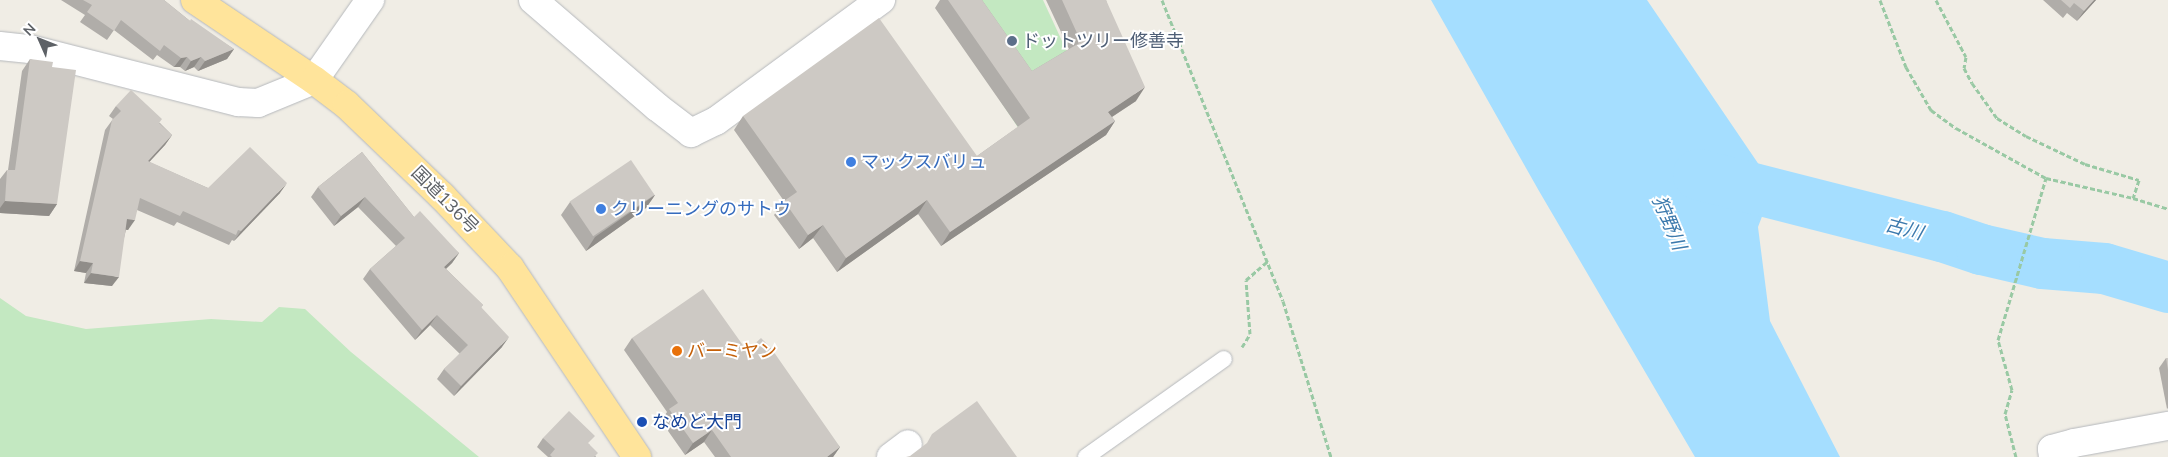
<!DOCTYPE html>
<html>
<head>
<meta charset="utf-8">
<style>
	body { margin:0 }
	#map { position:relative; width:2168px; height:457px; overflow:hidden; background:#f0ede5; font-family:Mulish,"Noto Sans JP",sans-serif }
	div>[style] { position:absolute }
	.green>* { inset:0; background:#c3e8c1 }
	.water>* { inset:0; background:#a5deff }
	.river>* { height:51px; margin:-25.5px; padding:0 25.5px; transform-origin:25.5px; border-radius:25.5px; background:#a5deff }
	.path>* { height:3px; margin-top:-1.5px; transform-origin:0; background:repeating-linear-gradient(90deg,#99c9a4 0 5px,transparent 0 7.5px) }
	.roads { filter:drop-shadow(0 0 1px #b5b8bc) drop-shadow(0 0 1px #b5b8bc) }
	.service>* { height:16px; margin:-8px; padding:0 8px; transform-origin:8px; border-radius:8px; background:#fff }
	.minor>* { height:28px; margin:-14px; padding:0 14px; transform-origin:14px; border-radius:14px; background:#fff }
	.secondary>* { height:28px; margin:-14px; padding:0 14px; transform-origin:14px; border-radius:14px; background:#fff }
	.trunk>* { height:28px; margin:-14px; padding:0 14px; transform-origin:14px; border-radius:14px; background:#ffe49b }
	.wall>* { inset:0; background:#b0ada9 }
	.shaded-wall>* { inset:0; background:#908d89 }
	.building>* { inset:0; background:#cdc9c4; transform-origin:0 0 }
	.dots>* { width:14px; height:14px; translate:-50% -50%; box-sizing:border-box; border:2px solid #fff; border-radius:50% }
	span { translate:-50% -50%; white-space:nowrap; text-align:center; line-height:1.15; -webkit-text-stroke:4px #fff; paint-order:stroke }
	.service-label { font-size:18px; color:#4e5e75 }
	.left { translate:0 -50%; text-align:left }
	.shop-label { font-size:18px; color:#366cbe }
	.street-label { font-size:18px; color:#5d6166 }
	.food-label { font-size:18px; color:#c56008 }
	.transit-label { font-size:18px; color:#164399 }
	.water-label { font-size:19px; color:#3c7aad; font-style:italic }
	.north { position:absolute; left:15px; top:15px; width:50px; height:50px; -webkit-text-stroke:4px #fff; paint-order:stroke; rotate:314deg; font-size:14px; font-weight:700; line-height:20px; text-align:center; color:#5d6166 }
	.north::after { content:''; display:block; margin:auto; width:18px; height:22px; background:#5d6166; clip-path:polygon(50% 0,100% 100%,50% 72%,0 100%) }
</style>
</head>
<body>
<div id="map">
	<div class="green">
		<div style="clip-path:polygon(966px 0,1043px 0,1068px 54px,1019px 129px,1001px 102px)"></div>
		<div style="clip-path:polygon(0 298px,26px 316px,86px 329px,211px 319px,262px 322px,279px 307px,305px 309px,351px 352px,479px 457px,0 457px)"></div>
	</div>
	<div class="water">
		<div style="clip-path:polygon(1431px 0,1647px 0,1768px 178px,1766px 206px,1758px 227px,1770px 321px,1840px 457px,1695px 457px,1539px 191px)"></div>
	</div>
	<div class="river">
		<div style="left:1698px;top:174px;width:252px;rotate:14.3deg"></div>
		<div style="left:1942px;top:236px;width:41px;rotate:18.4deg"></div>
		<div style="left:1981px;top:249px;width:63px;rotate:12.9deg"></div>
		<div style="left:2042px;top:263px;width:62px;rotate:4.6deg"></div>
		<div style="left:2104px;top:268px;width:67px;rotate:16.5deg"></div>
	</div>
	<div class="path">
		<div style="left:1162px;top:0;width:324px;rotate:68.1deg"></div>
		<div style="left:1283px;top:301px;width:163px;rotate:72.9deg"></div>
		<div style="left:1880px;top:0;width:72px;rotate:68.8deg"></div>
		<div style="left:1906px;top:67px;width:50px;rotate:59.8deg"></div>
		<div style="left:1931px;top:110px;width:31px;rotate:36deg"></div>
		<div style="left:1956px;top:128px;width:103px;rotate:29.1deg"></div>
		<div style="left:2046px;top:178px;width:89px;rotate:12.9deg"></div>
		<div style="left:2133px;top:198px;width:37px;rotate:17deg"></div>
		<div style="left:1936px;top:0;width:64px;rotate:62.2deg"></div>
		<div style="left:1966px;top:57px;width:11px;rotate:100deg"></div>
		<div style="left:1964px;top:68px;width:17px;rotate:62deg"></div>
		<div style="left:1972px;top:83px;width:43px;rotate:54.5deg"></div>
		<div style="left:1997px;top:118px;width:34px;rotate:32deg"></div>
		<div style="left:2026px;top:136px;width:65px;rotate:25.4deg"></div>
		<div style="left:2085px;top:164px;width:56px;rotate:16.5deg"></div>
		<div style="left:2139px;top:180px;width:19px;rotate:108deg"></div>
		<div style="left:1242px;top:347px;width:15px;rotate:-58deg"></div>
		<div style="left:1250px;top:334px;width:54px;rotate:-94.2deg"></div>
		<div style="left:1246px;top:280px;width:28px;rotate:-41deg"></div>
		<div style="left:2016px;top:457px;width:44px;rotate:-104.3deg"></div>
		<div style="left:2005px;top:414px;width:25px;rotate:-74deg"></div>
		<div style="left:2012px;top:390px;width:52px;rotate:-105.6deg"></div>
		<div style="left:1998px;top:340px;width:169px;rotate:-73.5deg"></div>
	</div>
	<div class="roads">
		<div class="service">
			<div style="left:1086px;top:457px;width:169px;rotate:-35.4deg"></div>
		</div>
		<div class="minor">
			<div style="left:533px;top:0;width:164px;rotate:40.8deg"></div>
			<div style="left:657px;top:107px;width:43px;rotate:37.4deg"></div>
			<div style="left:691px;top:133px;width:28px;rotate:-26deg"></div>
			<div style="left:716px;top:121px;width:205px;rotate:-36.3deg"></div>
			<div style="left:314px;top:80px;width:98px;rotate:-55deg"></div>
			<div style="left:891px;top:457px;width:21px;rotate:-37deg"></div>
			<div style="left:2053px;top:457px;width:8px;rotate:-97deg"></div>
			<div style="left:2052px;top:449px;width:23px;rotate:-15deg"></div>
			<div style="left:2074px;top:443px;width:96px;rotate:-10.3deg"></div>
		</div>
		<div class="secondary">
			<div style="left:0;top:46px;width:30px;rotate:6deg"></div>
			<div style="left:30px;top:49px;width:215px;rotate:14.3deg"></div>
			<div style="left:238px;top:102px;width:20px;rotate:3deg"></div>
			<div style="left:258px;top:103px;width:61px;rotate:-22.3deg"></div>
		</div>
		<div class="trunk">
			<div style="left:195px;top:0;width:143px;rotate:33.9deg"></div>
			<div style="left:314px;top:80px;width:41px;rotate:37.1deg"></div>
			<div style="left:347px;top:105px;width:132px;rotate:43.8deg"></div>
			<div style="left:442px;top:196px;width:99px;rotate:46.6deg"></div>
			<div style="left:510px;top:268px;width:228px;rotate:56.1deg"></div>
		</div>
	</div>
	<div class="wall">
		<div style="clip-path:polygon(61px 0,164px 0,190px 21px,234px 49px,227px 59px,198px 71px,194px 67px,185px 71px,180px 67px,174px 67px,157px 55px,153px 60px,114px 30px,107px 40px,80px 22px,85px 15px)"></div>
		<div style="clip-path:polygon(940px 0,982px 0,1032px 71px,1069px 49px,1046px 0,1106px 0,1136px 101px,1112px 117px,1115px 121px,1106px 135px,941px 246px,918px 214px,837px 272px,813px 238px,799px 249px,774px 215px,784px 201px,734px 130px,743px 116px,977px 156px,1018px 127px,935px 8px)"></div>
		<div style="clip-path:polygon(2043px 0,2096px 0,2077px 21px,2067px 13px,2063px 18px)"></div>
		<div style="clip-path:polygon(30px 59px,52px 67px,57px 204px,49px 216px,0 213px,0 179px,7px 170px,8px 170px,22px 71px)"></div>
		<div style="clip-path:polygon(116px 106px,160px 123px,172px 135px,165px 145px,149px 162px,208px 188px,280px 193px,234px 241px,232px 240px,229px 245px,177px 222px,174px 226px,137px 210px,128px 230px,126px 230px,112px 286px,84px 283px,86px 273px,74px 271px,105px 130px,113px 119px,109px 116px)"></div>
		<div style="clip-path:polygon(362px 152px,414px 217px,459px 253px,452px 263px,446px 269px,483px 305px,481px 307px,502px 347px,454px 396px,437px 379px,444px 369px,460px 354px,430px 325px,415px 340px,363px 279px,370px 269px,396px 246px,358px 207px,334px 226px,311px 197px,318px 187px)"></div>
		<div style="clip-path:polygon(655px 195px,646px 208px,586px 251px,561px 215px,570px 202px)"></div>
		<div style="clip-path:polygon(632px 338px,747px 351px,840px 447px,833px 457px,715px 457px,704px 442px,685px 455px,661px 421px,667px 412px,624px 350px)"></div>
		<div style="clip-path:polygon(2166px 358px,2168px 358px,2168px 408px,2167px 409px,2159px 368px)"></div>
		<div style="clip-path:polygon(543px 438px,589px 444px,596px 457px,548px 457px,537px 447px)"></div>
	</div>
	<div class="shaded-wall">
		<div style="clip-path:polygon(2094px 0,2096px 0,2077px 21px,2084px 11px)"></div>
		<div style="clip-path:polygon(234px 49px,227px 59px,198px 71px,205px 61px)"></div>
		<div style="clip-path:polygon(187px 57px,180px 67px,174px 67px,181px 58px)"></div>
		<div style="clip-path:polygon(201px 57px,194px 67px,185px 71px,191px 61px)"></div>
		<div style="clip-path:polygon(1145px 87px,1136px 101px,1098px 126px,1108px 112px)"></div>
		<div style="clip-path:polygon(1115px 121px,1106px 135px,941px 246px,950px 232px)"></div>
		<div style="clip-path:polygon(172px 135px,165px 145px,141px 171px,148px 161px)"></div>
		<div style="clip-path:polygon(287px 183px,280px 193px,234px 241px,241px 231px)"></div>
		<div style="clip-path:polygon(655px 195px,646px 208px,586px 251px,595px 237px)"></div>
		<div style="clip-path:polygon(365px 197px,358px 207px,334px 226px,341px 216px)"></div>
		<div style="clip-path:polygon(927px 200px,918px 214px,837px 272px,846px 258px)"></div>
		<div style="clip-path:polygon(5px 201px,57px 204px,49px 216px,0 213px,0 208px)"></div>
		<div style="clip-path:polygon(127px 219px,135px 220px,128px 230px,120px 228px)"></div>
		<div style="clip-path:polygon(823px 225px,813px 238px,799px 249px,808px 235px)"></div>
		<div style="clip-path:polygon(459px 253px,452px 263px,437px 277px,444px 267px)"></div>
		<div style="clip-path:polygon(80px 261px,93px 263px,86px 273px,74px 271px)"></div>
		<div style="clip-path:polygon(91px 273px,119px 277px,112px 286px,84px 283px)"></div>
		<div style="clip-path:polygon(437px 315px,430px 325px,415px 340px,422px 330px)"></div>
		<div style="clip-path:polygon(509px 337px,502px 347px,454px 396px,461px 386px)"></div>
		<div style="clip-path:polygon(712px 430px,704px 442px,685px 455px,693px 443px)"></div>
		<div style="clip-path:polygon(840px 447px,833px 457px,827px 457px)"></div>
	</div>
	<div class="building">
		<div style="clip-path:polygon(83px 0,164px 0,190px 21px,191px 19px,234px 49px,205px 61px,201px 57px,191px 61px,187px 57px,181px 58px,164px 45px,160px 51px,121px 20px,114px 31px,87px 12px,92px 5px)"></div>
		<div style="clip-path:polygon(948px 0,982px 0,1032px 71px,1081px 42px,1062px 0,1106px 0,1145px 87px,1108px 112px,1115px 121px,950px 232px,927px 200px,846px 258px,823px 225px,808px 235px,784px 201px,797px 192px,743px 116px,879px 18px,977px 156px,1030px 118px)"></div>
		<div style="clip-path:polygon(2061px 0,2094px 0,2084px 11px,2074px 3px,2070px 8px)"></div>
		<div style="clip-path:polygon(30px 59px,53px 62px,52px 67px,76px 70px,57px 204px,5px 201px,7px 170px,15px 170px)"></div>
		<div style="clip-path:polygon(131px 90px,162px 119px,159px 123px,172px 135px,148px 161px,208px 188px,250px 147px,287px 183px,241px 231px,238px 230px,236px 235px,183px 211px,180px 216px,140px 198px,135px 220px,127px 219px,119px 277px,91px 273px,93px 263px,80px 261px,112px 120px,121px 111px,116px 106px)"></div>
		<div style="clip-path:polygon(362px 152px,414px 217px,420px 211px,459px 253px,444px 267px,483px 305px,481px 307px,509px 337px,461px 386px,444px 369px,468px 345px,437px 315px,422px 330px,370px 269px,405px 238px,365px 197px,341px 216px,318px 187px)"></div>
		<div style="left:631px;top:160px;width:42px;height:74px;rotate:56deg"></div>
		<div style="clip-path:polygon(703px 289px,747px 351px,761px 338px,771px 348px,840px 447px,827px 457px,731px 457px,712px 430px,693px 443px,669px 409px,678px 403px,632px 338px)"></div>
		<div style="clip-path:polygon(2166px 358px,2168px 358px,2168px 370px)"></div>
		<div style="clip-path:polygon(977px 401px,1017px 457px,906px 457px,910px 456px,927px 443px,932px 434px)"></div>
		<div style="clip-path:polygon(569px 411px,595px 436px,588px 443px,598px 453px,594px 457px,552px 457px,550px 455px,555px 449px,543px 438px)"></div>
	</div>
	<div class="dots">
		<div style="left:1012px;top:41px;background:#5c6f8a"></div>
		<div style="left:851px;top:162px;background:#3f7fe0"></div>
		<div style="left:601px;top:209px;background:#3f7fe0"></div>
		<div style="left:677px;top:351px;background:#e8710a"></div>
		<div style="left:642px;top:422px;background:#1a4fb4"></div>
	</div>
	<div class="service-label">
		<span class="left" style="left:1022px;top:41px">ドットツリー修善寺</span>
	</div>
	<div class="shop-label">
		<span class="left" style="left:861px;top:162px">マックスバリュ</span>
		<span class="left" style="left:611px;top:209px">クリーニングのサトウ</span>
	</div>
	<div class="street-label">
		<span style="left:445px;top:200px;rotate:45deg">国道136号</span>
	</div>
	<div class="food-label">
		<span class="left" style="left:687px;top:351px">バーミヤン</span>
	</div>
	<div class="transit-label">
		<span class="left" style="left:652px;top:422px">なめど大門</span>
	</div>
	<div class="water-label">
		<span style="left:1669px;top:223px;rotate:67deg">狩野川</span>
		<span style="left:1904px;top:229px;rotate:15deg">古川</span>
	</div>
	<div class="north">N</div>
</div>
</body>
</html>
